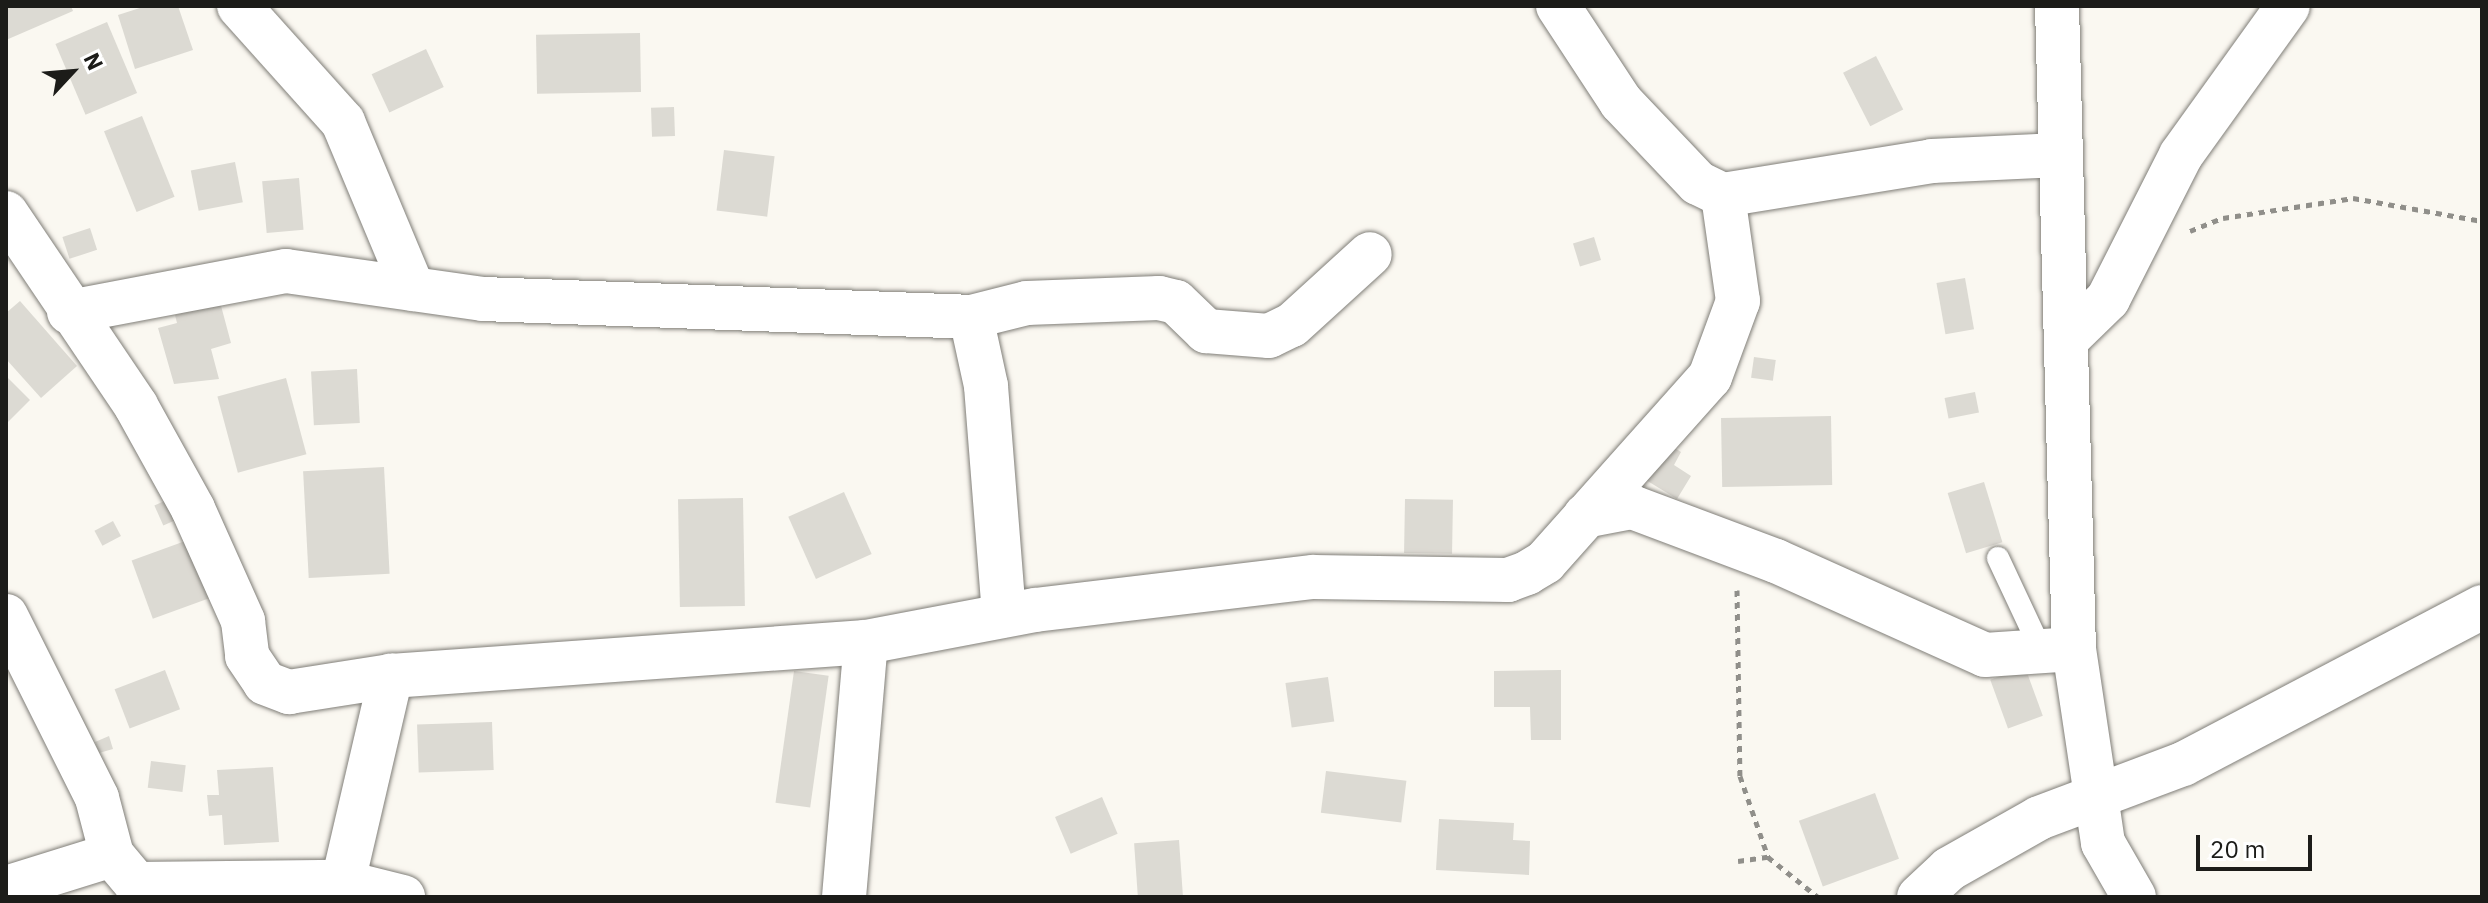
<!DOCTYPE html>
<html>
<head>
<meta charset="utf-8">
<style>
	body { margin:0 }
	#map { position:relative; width:2488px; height:903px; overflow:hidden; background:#faf8f1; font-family:"IBM Plex Sans",sans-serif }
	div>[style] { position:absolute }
	.building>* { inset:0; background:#dcdad3; transform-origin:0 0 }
	.path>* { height:5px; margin-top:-2.5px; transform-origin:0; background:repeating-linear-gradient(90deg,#908f8a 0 6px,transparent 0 12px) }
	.roads { filter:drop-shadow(0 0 2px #807e78) drop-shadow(0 0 2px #807e78) }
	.lane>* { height:22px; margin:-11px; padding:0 11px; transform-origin:11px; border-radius:11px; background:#fff }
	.street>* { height:44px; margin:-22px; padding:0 22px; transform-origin:22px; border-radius:22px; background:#fff }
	span { translate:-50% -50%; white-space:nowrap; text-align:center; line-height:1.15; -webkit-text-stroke:7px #fff; paint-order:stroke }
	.frame { position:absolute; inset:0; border:8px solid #1c1c19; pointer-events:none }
	.north { position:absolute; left:32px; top:32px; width:80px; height:80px; -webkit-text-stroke:6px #fff; paint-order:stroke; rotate:64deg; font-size:22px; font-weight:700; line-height:32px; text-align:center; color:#1c1c19 }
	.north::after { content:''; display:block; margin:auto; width:28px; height:36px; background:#1c1c19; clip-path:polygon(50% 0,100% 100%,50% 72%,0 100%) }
	.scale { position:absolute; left:2196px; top:835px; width:116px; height:36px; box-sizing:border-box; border:4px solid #1c1c19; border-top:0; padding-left:10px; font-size:24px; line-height:28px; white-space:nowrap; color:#1c1c19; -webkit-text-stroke:6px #fff; paint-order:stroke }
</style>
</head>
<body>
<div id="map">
	<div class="building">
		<div style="clip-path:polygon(6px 6px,71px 6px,73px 11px,6px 40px)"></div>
		<div style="clip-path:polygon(146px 6px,178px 6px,193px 50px,135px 69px,118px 15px)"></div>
		<div style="left:107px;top:22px;width:77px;height:56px;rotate:67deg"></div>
		<div style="left:640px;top:33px;width:59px;height:104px;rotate:89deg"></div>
		<div style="left:426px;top:49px;width:42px;height:60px;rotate:65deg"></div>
		<div style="left:1876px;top:56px;width:60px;height:37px;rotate:63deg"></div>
		<div style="left:674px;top:107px;width:29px;height:23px;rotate:88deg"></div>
		<div style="left:142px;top:116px;width:87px;height:41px;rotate:68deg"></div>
		<div style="left:724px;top:150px;width:51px;height:61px;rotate:7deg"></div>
		<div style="left:235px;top:162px;width:41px;height:45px;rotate:79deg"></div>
		<div style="left:299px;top:178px;width:52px;height:37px;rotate:85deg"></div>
		<div style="left:90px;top:228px;width:23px;height:29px;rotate:72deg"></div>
		<div style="left:1594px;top:237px;width:24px;height:22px;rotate:73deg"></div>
		<div style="left:1965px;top:278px;width:52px;height:29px;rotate:80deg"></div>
		<div style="clip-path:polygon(20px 301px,77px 366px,41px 398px,6px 359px,6px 313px)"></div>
		<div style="clip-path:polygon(220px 302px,231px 343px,211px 349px,219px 379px,174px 384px,158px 328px,177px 323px,175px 315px)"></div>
		<div style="left:1754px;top:357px;width:22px;height:21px;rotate:8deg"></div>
		<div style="left:357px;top:369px;width:54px;height:46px;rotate:87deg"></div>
		<div style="clip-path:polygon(6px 376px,30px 400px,6px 424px)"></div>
		<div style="left:286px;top:378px;width:79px;height:71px;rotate:75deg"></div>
		<div style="left:1975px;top:392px;width:21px;height:31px;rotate:79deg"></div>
		<div style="left:1831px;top:416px;width:69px;height:110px;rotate:89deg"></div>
		<div style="clip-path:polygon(1662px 440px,1681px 452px,1674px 465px,1691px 476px,1677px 499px,1641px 477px)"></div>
		<div style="left:384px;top:467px;width:107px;height:81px;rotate:87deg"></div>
		<div style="left:1984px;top:482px;width:63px;height:38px;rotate:73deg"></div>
		<div style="left:844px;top:492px;width:68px;height:61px;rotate:66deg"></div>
		<div style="left:743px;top:498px;width:108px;height:65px;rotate:89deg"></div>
		<div style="left:169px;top:499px;width:22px;height:16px;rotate:66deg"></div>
		<div style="left:1405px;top:499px;width:48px;height:54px;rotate:1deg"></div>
		<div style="left:113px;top:521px;width:17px;height:21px;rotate:62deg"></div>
		<div style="left:188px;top:540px;width:62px;height:60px;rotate:70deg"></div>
		<div style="left:2025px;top:667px;width:52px;height:37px;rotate:70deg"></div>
		<div style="left:165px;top:670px;width:42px;height:54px;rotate:69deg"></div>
		<div style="clip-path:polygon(1561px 670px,1561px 740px,1531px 740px,1530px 707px,1494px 707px,1494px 671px)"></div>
		<div style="left:794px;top:671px;width:35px;height:133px;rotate:8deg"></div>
		<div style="left:1328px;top:677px;width:45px;height:43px;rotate:82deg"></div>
		<div style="left:492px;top:722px;width:48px;height:75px;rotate:88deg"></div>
		<div style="clip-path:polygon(109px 736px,113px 749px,99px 753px,95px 742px)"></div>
		<div style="left:151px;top:761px;width:35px;height:27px;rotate:7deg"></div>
		<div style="clip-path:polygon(273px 767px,279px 842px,224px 845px,222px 815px,209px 816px,207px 795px,219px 795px,217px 770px)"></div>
		<div style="left:1326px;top:771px;width:81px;height:42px;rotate:7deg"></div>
		<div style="left:1875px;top:793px;width:70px;height:81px;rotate:70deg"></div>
		<div style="left:1102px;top:797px;width:40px;height:51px;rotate:67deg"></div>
		<div style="clip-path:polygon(1439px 819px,1514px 823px,1513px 840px,1530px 841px,1529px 875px,1436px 870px)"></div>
		<div style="left:1179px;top:840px;width:57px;height:45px;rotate:86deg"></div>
	</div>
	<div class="path">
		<div style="left:2190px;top:231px;width:35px;rotate:-22deg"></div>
		<div style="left:2223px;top:218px;width:132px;rotate:-8.7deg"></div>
		<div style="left:2353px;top:198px;width:131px;rotate:10.1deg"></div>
		<div style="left:1737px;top:590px;width:186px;rotate:89.1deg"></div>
		<div style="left:1740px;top:776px;width:86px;rotate:70.9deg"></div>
		<div style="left:1768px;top:857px;width:64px;rotate:38.7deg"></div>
		<div style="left:1738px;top:861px;width:30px;rotate:-8deg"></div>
	</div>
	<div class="roads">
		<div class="lane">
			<div style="left:1998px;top:558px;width:106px;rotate:64.9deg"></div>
		</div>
		<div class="street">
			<div style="left:239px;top:6px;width:156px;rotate:48.1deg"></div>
			<div style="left:343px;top:122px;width:181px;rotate:67.3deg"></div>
			<div style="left:1558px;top:6px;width:115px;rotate:56.7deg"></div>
			<div style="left:1621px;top:102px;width:112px;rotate:46.5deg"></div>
			<div style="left:1698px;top:183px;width:28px;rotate:26deg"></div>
			<div style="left:1723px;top:195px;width:212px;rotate:-9.2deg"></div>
			<div style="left:1932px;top:161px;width:127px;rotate:-2.7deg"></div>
			<div style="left:2057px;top:6px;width:643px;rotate:88.49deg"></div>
			<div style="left:2074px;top:649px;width:196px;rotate:81.5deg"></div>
			<div style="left:2103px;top:843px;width:62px;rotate:60.1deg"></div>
			<div style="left:6px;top:213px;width:233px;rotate:56deg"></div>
			<div style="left:136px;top:406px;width:118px;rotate:61deg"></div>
			<div style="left:193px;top:509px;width:123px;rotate:65.9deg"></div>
			<div style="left:243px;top:621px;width:35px;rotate:83deg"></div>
			<div style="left:247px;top:656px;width:32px;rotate:56deg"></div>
			<div style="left:265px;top:683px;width:26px;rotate:21deg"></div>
			<div style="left:289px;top:692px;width:103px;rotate:-8.9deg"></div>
			<div style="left:391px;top:676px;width:476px;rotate:-4.1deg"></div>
			<div style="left:866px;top:642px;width:172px;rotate:-10.7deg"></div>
			<div style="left:1035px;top:610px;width:280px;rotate:-6.8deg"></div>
			<div style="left:1313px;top:577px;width:195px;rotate:0.9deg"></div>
			<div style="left:1508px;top:580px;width:20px;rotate:-20deg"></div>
			<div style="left:1527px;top:573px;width:21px;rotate:-31deg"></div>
			<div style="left:1545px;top:562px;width:248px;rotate:-48.3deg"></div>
			<div style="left:1710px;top:377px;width:81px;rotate:-69.8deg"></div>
			<div style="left:1738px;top:301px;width:107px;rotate:-98.1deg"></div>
			<div style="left:69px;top:312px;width:221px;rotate:-10.7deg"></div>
			<div style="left:286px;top:271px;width:199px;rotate:8.1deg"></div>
			<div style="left:483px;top:299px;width:488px;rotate:2.1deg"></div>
			<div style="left:971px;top:317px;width:71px;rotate:77.7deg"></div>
			<div style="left:986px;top:386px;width:230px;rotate:85.5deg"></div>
			<div style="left:971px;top:317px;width:58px;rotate:-14deg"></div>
			<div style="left:1027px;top:303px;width:132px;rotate:-2.2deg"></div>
			<div style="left:1159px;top:298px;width:17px;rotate:13deg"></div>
			<div style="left:1176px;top:302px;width:42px;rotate:44deg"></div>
			<div style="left:1206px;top:331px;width:63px;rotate:4.5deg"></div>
			<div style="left:1269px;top:336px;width:25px;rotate:-26deg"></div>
			<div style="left:1292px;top:325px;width:105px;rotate:-42.3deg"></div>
			<div style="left:2068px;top:338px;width:56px;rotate:-44.3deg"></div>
			<div style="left:2108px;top:299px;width:161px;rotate:-63.1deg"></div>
			<div style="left:2181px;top:155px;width:183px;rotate:-54.3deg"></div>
			<div style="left:1585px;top:516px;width:48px;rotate:-10.8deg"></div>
			<div style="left:1632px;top:507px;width:154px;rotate:20.6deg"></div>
			<div style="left:1776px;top:561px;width:229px;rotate:24.2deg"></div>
			<div style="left:1985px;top:655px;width:89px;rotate:-3.9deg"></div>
			<div style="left:6px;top:616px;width:203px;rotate:63.4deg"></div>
			<div style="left:97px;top:798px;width:59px;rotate:75.3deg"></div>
			<div style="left:112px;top:855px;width:38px;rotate:50deg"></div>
			<div style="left:136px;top:884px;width:207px;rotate:-0.6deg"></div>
			<div style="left:343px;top:882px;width:62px;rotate:14deg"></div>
			<div style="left:6px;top:888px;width:111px;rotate:-17.3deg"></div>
			<div style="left:331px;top:897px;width:19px;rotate:-51deg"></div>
			<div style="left:343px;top:882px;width:212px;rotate:-76.9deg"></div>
			<div style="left:844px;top:897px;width:256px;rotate:-85.1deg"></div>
			<div style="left:1919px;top:897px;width:41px;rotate:-43deg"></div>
			<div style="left:1949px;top:869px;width:103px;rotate:-29.5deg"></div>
			<div style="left:2039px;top:818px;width:154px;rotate:-20.6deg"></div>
			<div style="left:2183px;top:764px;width:338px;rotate:-27.7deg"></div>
		</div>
	</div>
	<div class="frame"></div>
	<div class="north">N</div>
	<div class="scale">20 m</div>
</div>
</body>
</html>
